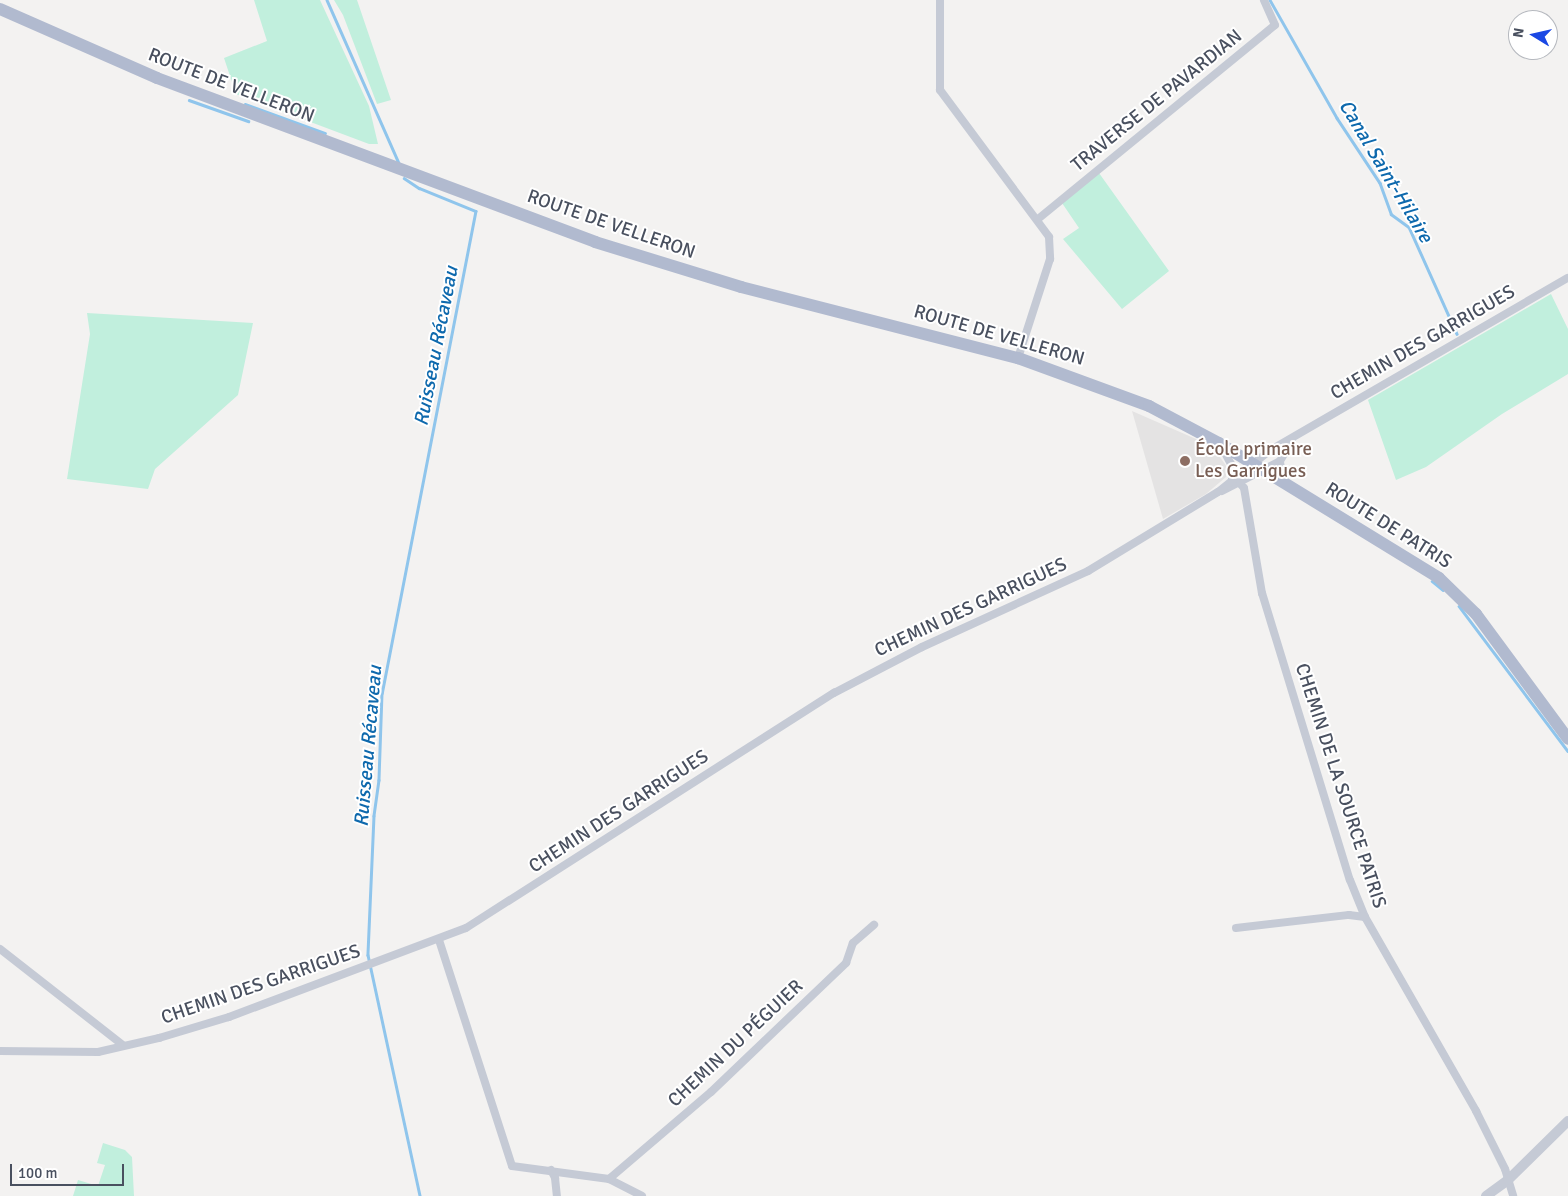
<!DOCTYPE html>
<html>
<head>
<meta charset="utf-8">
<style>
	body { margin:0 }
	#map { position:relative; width:1568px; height:1196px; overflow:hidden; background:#f3f2f1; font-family:Signika,sans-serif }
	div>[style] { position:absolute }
	.education>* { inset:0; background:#e4e3e3 }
	.green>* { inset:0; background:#c1efdd }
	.stream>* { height:2.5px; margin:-1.25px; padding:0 1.25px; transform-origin:1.25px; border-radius:1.25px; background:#8fc5ec }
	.minor>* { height:8px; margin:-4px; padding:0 4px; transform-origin:4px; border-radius:4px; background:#c5cad5 }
	.tertiary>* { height:10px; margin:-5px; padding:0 5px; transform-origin:5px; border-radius:5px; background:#c5cad5 }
	.primary>* { height:12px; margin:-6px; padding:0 6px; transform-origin:6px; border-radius:6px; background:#b1bacf }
	.dots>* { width:14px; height:14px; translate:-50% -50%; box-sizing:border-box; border:2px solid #fff; border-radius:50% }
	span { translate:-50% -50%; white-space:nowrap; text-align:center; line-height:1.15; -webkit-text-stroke:4px #fff; paint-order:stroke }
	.street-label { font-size:19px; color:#49505f }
	.education-label { font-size:19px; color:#785e54 }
	.left { translate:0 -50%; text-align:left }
	.water-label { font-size:20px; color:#0e69ad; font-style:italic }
	.north { position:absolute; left:1508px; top:10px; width:50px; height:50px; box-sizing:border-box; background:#fff; border:1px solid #b6b9bf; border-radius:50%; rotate:279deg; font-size:14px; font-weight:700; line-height:20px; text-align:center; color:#49505f }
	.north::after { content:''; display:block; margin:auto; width:18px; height:22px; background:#1b48e4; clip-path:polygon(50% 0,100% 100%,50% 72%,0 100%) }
	.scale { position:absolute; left:10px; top:1164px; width:114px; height:22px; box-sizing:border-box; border:2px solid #49505f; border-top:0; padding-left:6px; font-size:15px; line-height:18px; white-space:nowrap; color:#49505f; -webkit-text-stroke:4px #fff; paint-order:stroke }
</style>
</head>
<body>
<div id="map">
	<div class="education">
		<div style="clip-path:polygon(1132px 411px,1212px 446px,1227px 467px,1226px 477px,1206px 494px,1163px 519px)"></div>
	</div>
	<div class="green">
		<div style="clip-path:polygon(254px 0,320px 0,369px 106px,378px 144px,369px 144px,236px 94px,224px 58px,267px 41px)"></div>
		<div style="clip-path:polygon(334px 0,357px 0,391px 100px,377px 104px,343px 15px)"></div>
		<div style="clip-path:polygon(1099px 173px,1169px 271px,1122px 309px,1063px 239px,1079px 228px,1062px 203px)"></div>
		<div style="clip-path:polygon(1551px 294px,1568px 329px,1568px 374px,1502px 414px,1426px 467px,1396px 480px,1368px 400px)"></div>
		<div style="clip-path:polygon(87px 313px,253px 323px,238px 395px,155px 469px,148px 489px,67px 479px,90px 334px)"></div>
		<div style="clip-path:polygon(103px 1143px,125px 1150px,132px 1157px,134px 1196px,73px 1196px,78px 1180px,98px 1186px,105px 1165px,97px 1163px)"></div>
	</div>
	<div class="stream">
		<div style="left:327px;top:0;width:178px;rotate:66.2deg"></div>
		<div style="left:1270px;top:0;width:136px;rotate:60.4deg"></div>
		<div style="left:1337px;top:118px;width:78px;rotate:56.5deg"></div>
		<div style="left:1380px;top:183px;width:33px;rotate:70deg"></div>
		<div style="left:1391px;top:214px;width:22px;rotate:36deg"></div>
		<div style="left:1409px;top:227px;width:117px;rotate:65.8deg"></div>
		<div style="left:189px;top:100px;width:63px;rotate:19.6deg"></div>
		<div style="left:245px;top:104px;width:85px;rotate:19.9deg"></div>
		<div style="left:404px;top:178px;width:18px;rotate:34deg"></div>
		<div style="left:419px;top:188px;width:61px;rotate:22deg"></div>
		<div style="left:476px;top:211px;width:491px;rotate:101deg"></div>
		<div style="left:382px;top:693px;width:87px;rotate:92deg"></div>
		<div style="left:379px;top:780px;width:36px;rotate:98deg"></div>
		<div style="left:374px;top:816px;width:139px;rotate:92.5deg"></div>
		<div style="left:368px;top:955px;width:247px;rotate:77.8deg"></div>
		<div style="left:1432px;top:581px;width:14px;rotate:39deg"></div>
		<div style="left:1459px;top:606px;width:181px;rotate:53.1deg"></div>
	</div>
	<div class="minor">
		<div style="left:940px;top:0;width:90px;rotate:90deg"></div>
		<div style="left:940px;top:90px;width:183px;rotate:53.4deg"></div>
		<div style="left:1049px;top:237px;width:22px;rotate:87deg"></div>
		<div style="left:1050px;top:259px;width:104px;rotate:107.9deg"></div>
		<div style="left:1038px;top:219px;width:306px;rotate:-39.3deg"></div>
		<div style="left:1275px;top:25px;width:27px;rotate:-114deg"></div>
		<div style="left:1223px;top:449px;width:17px;rotate:62deg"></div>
		<div style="left:1231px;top:464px;width:16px;rotate:86deg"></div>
		<div style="left:1235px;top:478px;width:13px;rotate:48deg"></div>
		<div style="left:1244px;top:488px;width:107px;rotate:80.3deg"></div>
		<div style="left:1262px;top:593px;width:300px;rotate:73deg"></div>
		<div style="left:1350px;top:880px;width:40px;rotate:68deg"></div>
		<div style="left:1365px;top:917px;width:224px;rotate:60.2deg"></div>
		<div style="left:1476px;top:1111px;width:65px;rotate:63.4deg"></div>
		<div style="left:1505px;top:1169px;width:28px;rotate:73deg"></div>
		<div style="left:1283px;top:483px;width:22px;rotate:-98deg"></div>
		<div style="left:1280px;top:461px;width:23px;rotate:-59deg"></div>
		<div style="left:1222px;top:491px;width:65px;rotate:-27.3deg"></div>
		<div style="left:1236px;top:928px;width:114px;rotate:-6.6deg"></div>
		<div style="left:1349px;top:915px;width:16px;rotate:7deg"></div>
		<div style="left:439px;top:940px;width:237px;rotate:72.1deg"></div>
		<div style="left:512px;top:1166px;width:98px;rotate:7.6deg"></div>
		<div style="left:609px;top:1179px;width:37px;rotate:27deg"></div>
		<div style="left:0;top:949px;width:156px;rotate:38deg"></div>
		<div style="left:0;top:1051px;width:98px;rotate:0.6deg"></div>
		<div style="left:98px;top:1052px;width:63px;rotate:-12.9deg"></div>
		<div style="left:159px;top:1038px;width:73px;rotate:-16.7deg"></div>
		<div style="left:229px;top:1017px;width:253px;rotate:-20.6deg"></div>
		<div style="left:466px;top:928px;width:437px;rotate:-32.6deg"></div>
		<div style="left:834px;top:693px;width:99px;rotate:-27.6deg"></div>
		<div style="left:922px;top:647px;width:183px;rotate:-24.6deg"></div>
		<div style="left:1088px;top:571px;width:152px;rotate:-31.3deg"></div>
		<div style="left:1218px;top:492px;width:65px;rotate:-38.8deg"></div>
		<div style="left:1269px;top:451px;width:345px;rotate:-30.1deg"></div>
		<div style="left:551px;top:1170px;width:9px;rotate:63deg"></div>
		<div style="left:555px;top:1178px;width:18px;rotate:84deg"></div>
		<div style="left:609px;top:1179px;width:134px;rotate:-40.5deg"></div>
		<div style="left:711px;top:1092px;width:187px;rotate:-43.7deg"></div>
		<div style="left:846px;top:963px;width:21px;rotate:-71deg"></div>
		<div style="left:853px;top:943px;width:28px;rotate:-41deg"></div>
	</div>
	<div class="tertiary">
		<div style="left:1486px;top:1196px;width:27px;rotate:-36deg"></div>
		<div style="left:1508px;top:1180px;width:84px;rotate:-44.5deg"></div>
	</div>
	<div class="primary">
		<div style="left:0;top:9px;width:171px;rotate:23.7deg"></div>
		<div style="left:157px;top:78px;width:468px;rotate:20.5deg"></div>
		<div style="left:595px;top:242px;width:153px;rotate:17.1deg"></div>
		<div style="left:741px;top:287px;width:286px;rotate:14.4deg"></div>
		<div style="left:1018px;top:358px;width:140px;rotate:20.1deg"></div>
		<div style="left:1149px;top:406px;width:79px;rotate:27.9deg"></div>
		<div style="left:1219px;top:443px;width:258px;rotate:31.5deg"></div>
		<div style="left:1439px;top:578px;width:52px;rotate:44.2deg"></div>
		<div style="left:1476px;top:614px;width:155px;rotate:53.6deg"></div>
	</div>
	<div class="dots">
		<div style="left:1185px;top:461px;background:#8d6e63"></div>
	</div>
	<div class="street-label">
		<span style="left:231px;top:86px;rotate:21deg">ROUTE DE VELLERON</span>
		<span style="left:1157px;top:101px;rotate:-39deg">TRAVERSE DE PAVARDIAN</span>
		<span style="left:611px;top:225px;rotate:19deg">ROUTE DE VELLERON</span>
		<span style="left:999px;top:336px;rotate:16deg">ROUTE DE VELLERON</span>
		<span style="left:1423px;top:343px;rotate:-30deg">CHEMIN DES GARRIGUES</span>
		<span style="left:1388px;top:526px;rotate:32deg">ROUTE DE PATRIS</span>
		<span style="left:971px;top:608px;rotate:-25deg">CHEMIN DES GARRIGUES</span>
		<span style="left:1340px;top:786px;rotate:72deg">CHEMIN DE LA SOURCE PATRIS</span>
		<span style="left:619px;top:812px;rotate:-33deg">CHEMIN DES GARRIGUES</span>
		<span style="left:261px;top:985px;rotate:-19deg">CHEMIN DES GARRIGUES</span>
		<span style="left:736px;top:1044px;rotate:-43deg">CHEMIN DU PÉGUIER</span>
	</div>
	<div class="education-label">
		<span class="left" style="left:1195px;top:461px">École primaire<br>Les Garrigues</span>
	</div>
	<div class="water-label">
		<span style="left:1386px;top:171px;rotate:59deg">Canal Saint-Hilaire</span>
		<span style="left:436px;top:346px;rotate:-79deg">Ruisseau Récaveau</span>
		<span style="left:368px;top:746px;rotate:-85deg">Ruisseau Récaveau</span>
	</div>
	<div class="north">N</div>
	<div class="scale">100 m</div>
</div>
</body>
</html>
